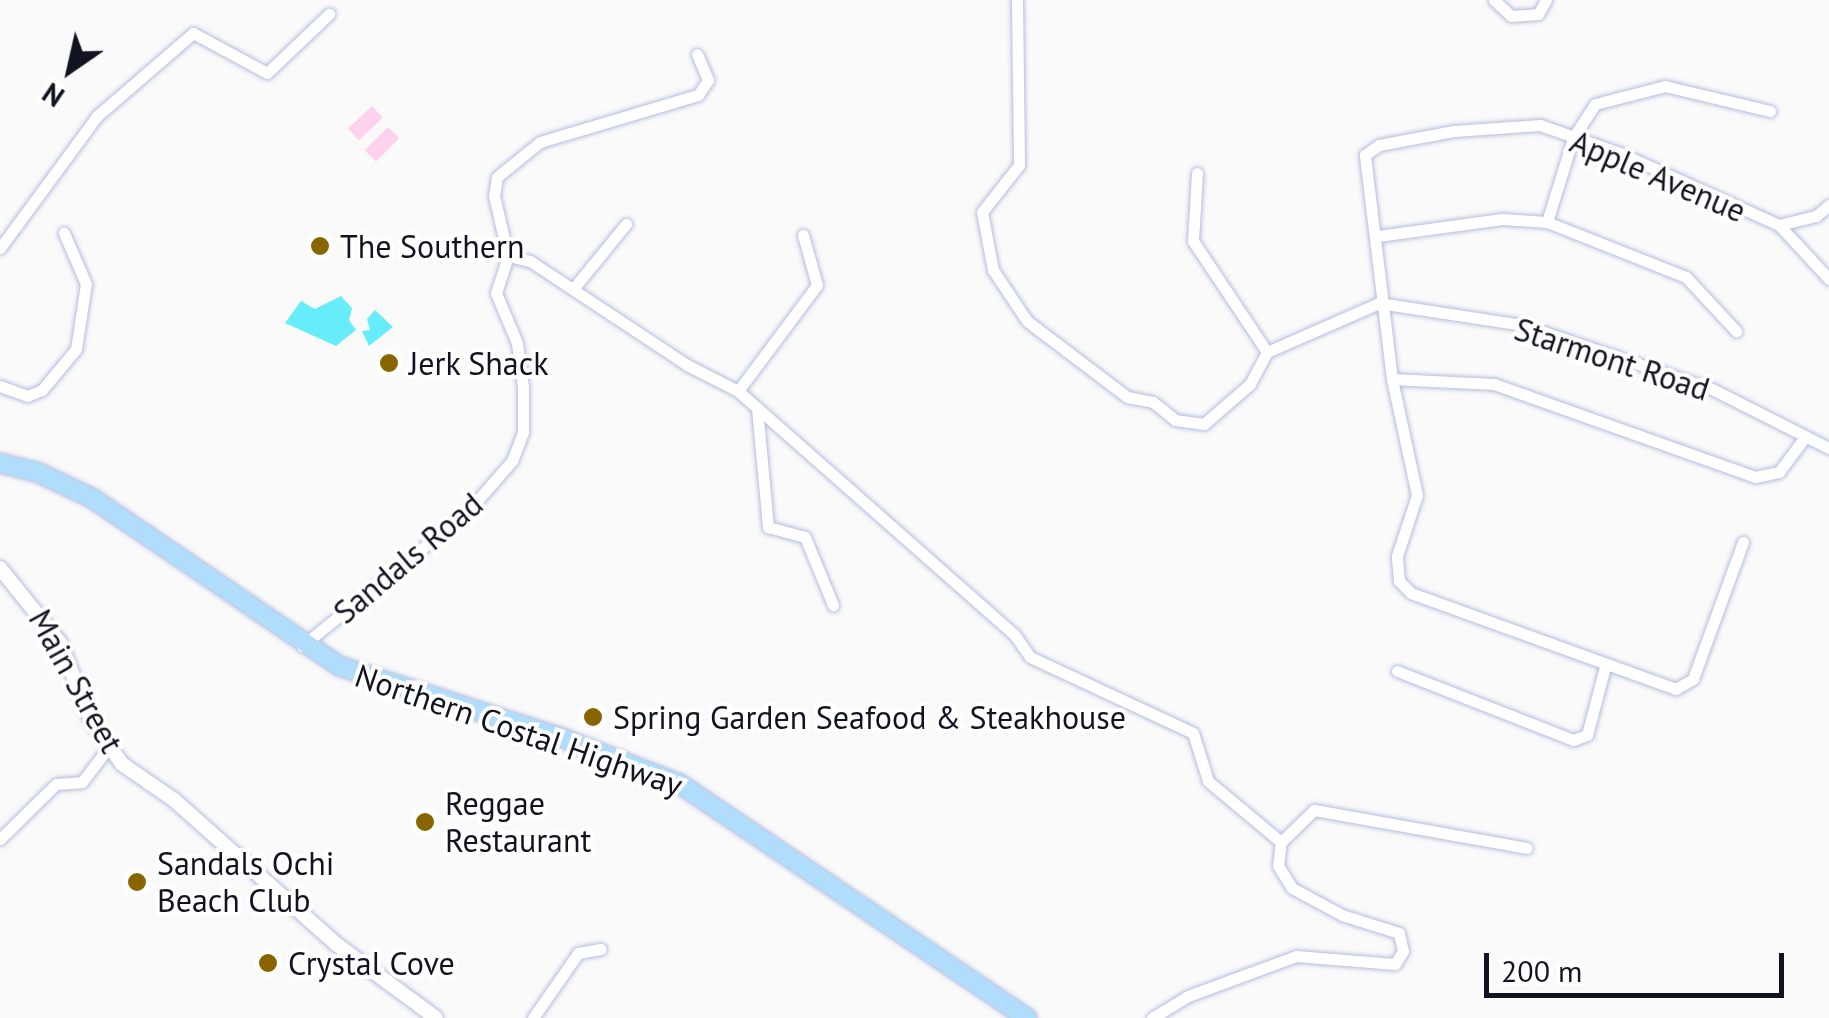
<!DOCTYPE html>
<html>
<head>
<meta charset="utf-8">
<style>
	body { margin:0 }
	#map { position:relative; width:1829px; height:1018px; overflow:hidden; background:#fafafa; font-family:"PT Sans",sans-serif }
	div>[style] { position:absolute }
	.green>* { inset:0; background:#fed1ec; transform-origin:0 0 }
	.water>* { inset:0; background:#67edfa }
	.roads { filter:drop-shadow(0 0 2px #b3bddf) drop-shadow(0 0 2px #b3bddf) }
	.minor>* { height:11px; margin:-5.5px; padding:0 5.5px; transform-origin:5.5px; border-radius:5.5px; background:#fff }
	.tertiary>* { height:14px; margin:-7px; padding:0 7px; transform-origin:7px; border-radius:7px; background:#fff }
	.primary>* { height:18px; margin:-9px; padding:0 9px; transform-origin:9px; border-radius:9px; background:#b0ddfb }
	.dots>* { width:28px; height:28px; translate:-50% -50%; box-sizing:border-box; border:5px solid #fff; border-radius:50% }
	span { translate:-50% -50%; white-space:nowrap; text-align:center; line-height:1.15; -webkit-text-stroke:8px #fff; paint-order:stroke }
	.street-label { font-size:32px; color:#111420 }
	.poi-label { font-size:32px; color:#111420 }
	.left { translate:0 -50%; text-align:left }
	.north { position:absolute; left:20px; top:20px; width:100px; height:100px; -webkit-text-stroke:8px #fff; paint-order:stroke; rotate:214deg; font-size:28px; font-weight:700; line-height:40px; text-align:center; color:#111420 }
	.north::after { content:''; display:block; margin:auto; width:35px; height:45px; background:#111420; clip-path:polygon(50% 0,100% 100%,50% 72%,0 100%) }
	.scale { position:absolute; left:1484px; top:953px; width:300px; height:45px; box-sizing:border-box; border:5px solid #111420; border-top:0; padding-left:12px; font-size:30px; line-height:35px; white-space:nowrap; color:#111420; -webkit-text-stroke:8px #fff; paint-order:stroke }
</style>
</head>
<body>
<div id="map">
	<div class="green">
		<div style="left:372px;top:106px;width:16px;height:33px;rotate:47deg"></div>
		<div style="left:388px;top:127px;width:16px;height:33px;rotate:45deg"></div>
	</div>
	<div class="water">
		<div style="clip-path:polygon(341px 296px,352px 308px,349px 320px,356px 330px,336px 346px,285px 323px,301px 301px,315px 309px)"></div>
		<div style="clip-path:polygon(375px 310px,393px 327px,369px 346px,362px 331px,370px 330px,367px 319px)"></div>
	</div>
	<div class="roads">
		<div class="minor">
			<div style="left:1017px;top:0;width:165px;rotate:89.3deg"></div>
			<div style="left:1019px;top:165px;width:60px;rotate:128.2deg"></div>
			<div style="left:982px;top:212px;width:59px;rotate:79.3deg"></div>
			<div style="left:993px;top:270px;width:61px;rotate:56.3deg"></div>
			<div style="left:1027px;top:321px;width:126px;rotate:37.2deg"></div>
			<div style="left:1127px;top:397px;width:26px;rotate:11deg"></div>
			<div style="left:1153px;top:402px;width:28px;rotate:39deg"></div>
			<div style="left:1175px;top:420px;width:29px;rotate:8deg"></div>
			<div style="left:1204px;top:424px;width:61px;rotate:-41deg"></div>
			<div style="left:1250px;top:384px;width:36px;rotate:-62deg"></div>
			<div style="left:1267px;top:352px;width:133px;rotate:-123.7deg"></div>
			<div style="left:1193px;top:241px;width:68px;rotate:-86.6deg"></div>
			<div style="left:1494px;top:0;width:23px;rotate:43deg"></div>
			<div style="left:1511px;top:16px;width:27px;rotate:-4deg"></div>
			<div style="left:1538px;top:14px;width:16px;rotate:-60deg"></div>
			<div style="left:1547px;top:222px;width:88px;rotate:-72.8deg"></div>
			<div style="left:1573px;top:138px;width:40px;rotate:-57.1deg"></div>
			<div style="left:1595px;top:104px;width:72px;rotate:-14.4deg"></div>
			<div style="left:1665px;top:86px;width:108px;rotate:13.4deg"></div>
			<div style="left:1779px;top:225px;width:74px;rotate:47.2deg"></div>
			<div style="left:1378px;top:236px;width:125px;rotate:-7.8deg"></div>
			<div style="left:1502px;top:219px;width:45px;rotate:3.8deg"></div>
			<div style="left:1547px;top:222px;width:149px;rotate:21.6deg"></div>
			<div style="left:1686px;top:277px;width:74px;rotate:47.2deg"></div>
			<div style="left:0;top:248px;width:164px;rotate:-53.7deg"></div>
			<div style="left:97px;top:116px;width:127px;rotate:-40.8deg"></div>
			<div style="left:193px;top:33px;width:84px;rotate:28.4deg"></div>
			<div style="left:267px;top:73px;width:86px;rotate:-43.6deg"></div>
			<div style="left:508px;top:256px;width:62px;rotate:-103.1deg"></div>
			<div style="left:494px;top:196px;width:19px;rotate:-81deg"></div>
			<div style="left:497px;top:177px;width:55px;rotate:-39.1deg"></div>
			<div style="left:540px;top:142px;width:165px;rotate:-16.6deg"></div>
			<div style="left:698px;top:95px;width:18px;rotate:-56deg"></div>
			<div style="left:708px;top:80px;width:28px;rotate:-113deg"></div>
			<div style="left:573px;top:289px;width:84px;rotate:-50.8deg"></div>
			<div style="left:1267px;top:352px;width:122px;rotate:-23.6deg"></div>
			<div style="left:1379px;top:303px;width:146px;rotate:8.7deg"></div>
			<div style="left:1523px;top:325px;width:200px;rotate:18.7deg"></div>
			<div style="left:1712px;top:389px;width:131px;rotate:26.8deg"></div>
			<div style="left:1392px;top:379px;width:102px;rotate:2.8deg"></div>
			<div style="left:1494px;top:384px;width:277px;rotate:19.6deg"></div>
			<div style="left:1755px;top:477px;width:25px;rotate:-12deg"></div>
			<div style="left:1779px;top:472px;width:44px;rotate:-53.4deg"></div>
			<div style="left:0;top:386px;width:29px;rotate:20deg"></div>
			<div style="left:27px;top:396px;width:16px;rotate:-22deg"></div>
			<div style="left:42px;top:390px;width:53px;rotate:-50.3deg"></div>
			<div style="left:76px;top:349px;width:66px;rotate:-81.3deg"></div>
			<div style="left:86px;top:284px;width:56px;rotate:-113.3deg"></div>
			<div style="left:738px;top:391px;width:132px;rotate:-53.3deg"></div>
			<div style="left:817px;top:285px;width:52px;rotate:-105.6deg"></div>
			<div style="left:757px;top:408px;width:120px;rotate:84.7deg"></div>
			<div style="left:768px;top:527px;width:38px;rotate:15deg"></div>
			<div style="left:805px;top:537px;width:74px;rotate:67.6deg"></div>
			<div style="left:1743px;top:542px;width:146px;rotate:110.1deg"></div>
			<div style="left:1693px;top:679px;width:20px;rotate:150deg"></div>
			<div style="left:1676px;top:689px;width:282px;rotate:-160.1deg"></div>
			<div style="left:1411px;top:593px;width:17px;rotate:-135deg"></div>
			<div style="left:1399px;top:581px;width:25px;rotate:-95deg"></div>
			<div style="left:1397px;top:556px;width:64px;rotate:-71.8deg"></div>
			<div style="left:1417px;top:495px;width:119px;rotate:-102.2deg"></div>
			<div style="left:1392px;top:379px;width:226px;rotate:-96.9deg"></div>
			<div style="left:1365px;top:155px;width:17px;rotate:-36deg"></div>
			<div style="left:1379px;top:145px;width:76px;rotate:-10.6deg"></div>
			<div style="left:1454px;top:131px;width:86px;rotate:-4deg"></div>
			<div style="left:1540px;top:125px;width:85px;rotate:19.3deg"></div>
			<div style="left:1620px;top:153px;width:175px;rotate:24.4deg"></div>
			<div style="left:1779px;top:225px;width:38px;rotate:-14deg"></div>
			<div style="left:1816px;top:216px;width:17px;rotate:-40deg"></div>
			<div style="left:302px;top:646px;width:214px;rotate:-39.1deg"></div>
			<div style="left:468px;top:511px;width:67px;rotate:-48.7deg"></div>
			<div style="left:512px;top:461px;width:31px;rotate:-69deg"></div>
			<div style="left:523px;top:432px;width:45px;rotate:-90deg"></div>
			<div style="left:523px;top:387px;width:44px;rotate:-97.8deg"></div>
			<div style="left:517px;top:343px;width:54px;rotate:-112.8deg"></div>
			<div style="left:496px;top:293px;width:39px;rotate:-72deg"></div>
			<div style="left:508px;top:256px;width:23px;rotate:13deg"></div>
			<div style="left:530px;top:261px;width:188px;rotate:33.5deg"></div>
			<div style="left:687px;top:365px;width:57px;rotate:27deg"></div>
			<div style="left:738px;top:391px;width:368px;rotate:41.4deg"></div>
			<div style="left:1014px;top:634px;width:28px;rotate:55deg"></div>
			<div style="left:1030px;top:657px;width:180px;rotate:25deg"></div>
			<div style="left:1193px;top:733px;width:50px;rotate:72.6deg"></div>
			<div style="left:1208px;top:781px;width:95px;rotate:39.9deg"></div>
			<div style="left:1397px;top:671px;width:189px;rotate:21.4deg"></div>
			<div style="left:1573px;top:740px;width:15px;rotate:-20deg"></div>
			<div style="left:1587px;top:735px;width:70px;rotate:-75.2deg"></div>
			<div style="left:0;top:839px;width:78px;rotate:-44.5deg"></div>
			<div style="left:56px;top:784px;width:26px;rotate:-4deg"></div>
			<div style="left:82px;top:782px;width:43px;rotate:-52.6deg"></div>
			<div style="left:533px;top:1018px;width:79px;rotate:-55.3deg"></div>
			<div style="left:578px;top:953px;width:23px;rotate:-10deg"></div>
			<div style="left:1152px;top:1018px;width:42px;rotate:-31.4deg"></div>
			<div style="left:1188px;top:996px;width:115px;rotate:-20.3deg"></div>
			<div style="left:1296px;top:956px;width:99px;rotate:4.6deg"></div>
			<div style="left:1395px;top:964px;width:15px;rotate:-58deg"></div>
			<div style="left:1403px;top:951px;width:18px;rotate:-103deg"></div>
			<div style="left:1399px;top:933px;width:60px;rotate:-162.5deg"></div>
			<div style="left:1342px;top:915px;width:57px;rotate:-151.6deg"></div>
			<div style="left:1292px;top:888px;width:26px;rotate:-122deg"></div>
			<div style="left:1278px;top:866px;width:24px;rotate:-83deg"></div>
			<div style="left:1281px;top:842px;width:46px;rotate:-44.1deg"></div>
			<div style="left:1314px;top:810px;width:216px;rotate:10.1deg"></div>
		</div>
		<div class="tertiary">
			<div style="left:0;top:568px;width:96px;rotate:51.3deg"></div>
			<div style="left:60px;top:643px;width:81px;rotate:68.2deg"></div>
			<div style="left:90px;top:718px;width:56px;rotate:55.2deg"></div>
			<div style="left:122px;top:764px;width:63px;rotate:34.7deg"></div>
			<div style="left:174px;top:800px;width:217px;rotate:41.6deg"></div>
			<div style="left:336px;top:944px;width:124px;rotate:36.5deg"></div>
		</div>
		<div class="primary">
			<div style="left:0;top:463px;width:38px;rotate:14deg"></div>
			<div style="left:37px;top:472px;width:61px;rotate:25.3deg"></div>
			<div style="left:92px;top:498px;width:299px;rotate:34.2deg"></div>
			<div style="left:339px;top:666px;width:234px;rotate:17.9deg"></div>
			<div style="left:562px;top:738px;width:127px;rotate:21.3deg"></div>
			<div style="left:680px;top:784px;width:419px;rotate:34deg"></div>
		</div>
	</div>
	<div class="dots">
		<div style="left:320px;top:246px;background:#886500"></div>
		<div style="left:389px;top:363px;background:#886500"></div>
		<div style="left:593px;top:717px;background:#886500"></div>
		<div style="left:425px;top:822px;background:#886500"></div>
		<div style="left:137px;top:882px;background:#886500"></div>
		<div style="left:268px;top:963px;background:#886500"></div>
	</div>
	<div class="street-label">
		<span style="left:1658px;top:176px;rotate:23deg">Apple Avenue</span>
		<span style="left:1612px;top:359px;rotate:18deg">Starmont Road</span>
		<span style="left:408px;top:558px;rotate:-40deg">Sandals Road</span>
		<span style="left:76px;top:681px;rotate:61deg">Main Street</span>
		<span style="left:519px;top:730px;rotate:19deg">Northern Costal Highway</span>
	</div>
	<div class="poi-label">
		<span class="left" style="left:340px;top:246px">The Southern</span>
		<span class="left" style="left:409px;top:363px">Jerk Shack</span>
		<span class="left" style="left:613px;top:717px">Spring Garden Seafood &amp; Steakhouse</span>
		<span class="left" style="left:445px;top:822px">Reggae<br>Restaurant</span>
		<span class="left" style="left:157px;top:882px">Sandals Ochi<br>Beach Club</span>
		<span class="left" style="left:288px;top:963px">Crystal Cove</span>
	</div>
	<div class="north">N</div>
	<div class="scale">200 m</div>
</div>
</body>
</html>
